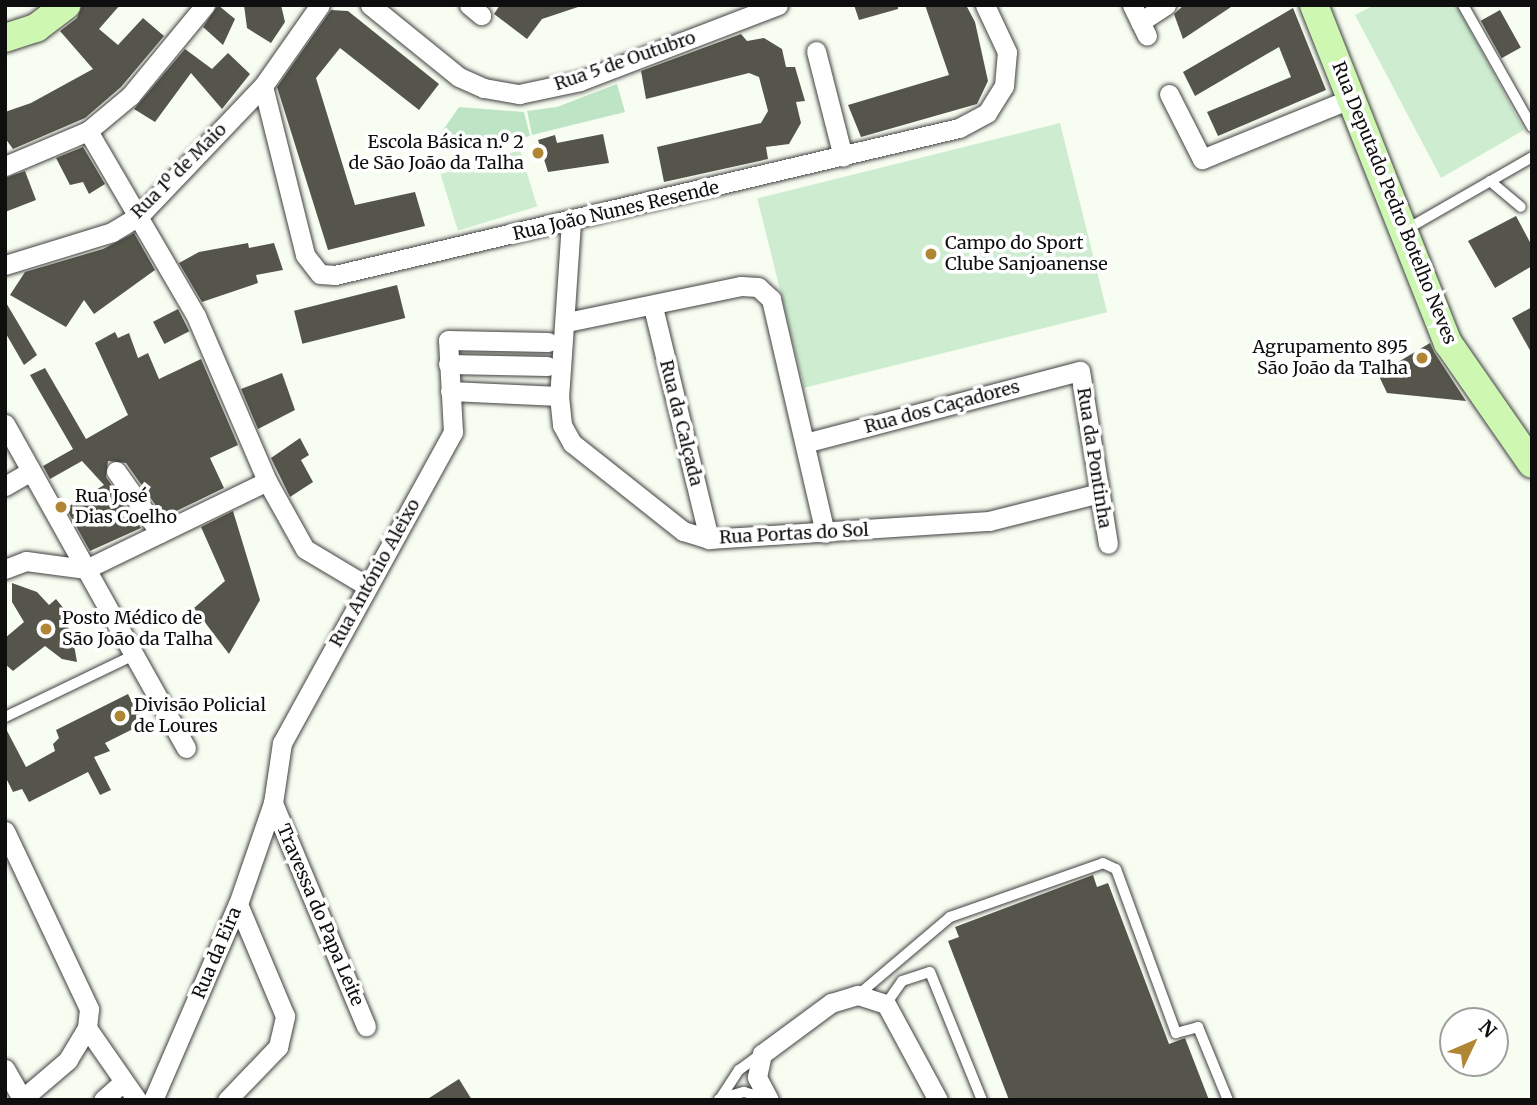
<!DOCTYPE html>
<html>
<head>
<meta charset="utf-8">
<style>
	body { margin:0 }
	#map { position:relative; width:1537px; height:1105px; overflow:hidden; background:#f7fdf1; font-family:Merriweather,serif }
	div>[style] { position:absolute }
	.green>* { inset:0; background:#bde5c5 }
	.pitch>* { inset:0; background:#ceedd0; transform-origin:0 0 }
	.building>* { inset:0; background:#55554b; transform-origin:0 0 }
	.roads { filter:drop-shadow(0 0 2px #414141) drop-shadow(0 0 2px #414141) }
	.lane>* { height:10px; margin:-5px; padding:0 5px; transform-origin:5px; border-radius:5px; background:#fff }
	.street>* { height:19px; margin:-9.5px; padding:0 9.5px; transform-origin:9.5px; border-radius:9.5px; background:#fff }
	.secondary>* { height:28px; margin:-14px; padding:0 14px; transform-origin:14px; border-radius:14px; background:#cef7b2 }
	.dots>* { width:19px; height:19px; translate:-50% -50%; box-sizing:border-box; border:4px solid #fff; border-radius:50% }
	span { translate:-50% -50%; white-space:nowrap; text-align:center; line-height:1.15; -webkit-text-stroke:7px #fff; paint-order:stroke }
	.street-label { font-size:18px; color:#0e0e0e }
	.poi-label { font-size:18px; color:#0e0e0e }
	.right { translate:-100% -50%; text-align:right }
	.left { translate:0 -50%; text-align:left }
	.frame { position:absolute; inset:0; border:7px solid #0e0e0e; pointer-events:none }
	.north { position:absolute; left:1439px; top:1007px; width:70px; height:70px; box-sizing:border-box; background:#fff; border:2px solid #9f9f9f; border-radius:50%; rotate:46deg; font-size:19px; font-weight:700; line-height:28px; text-align:center; color:#0e0e0e }
	.north::after { content:''; display:block; margin:auto; width:24px; height:32px; background:#b08534; clip-path:polygon(50% 0,100% 100%,50% 72%,0 100%) }
</style>
</head>
<body>
<div id="map">
	<div class="green">
		<div style="clip-path:polygon(617px 84px,625px 112px,532px 135px,527px 111px,557px 107px)"></div>
		<div style="clip-path:polygon(459px 107px,524px 112px,530px 136px,479px 149px,449px 137px,436px 140px)"></div>
	</div>
	<div class="pitch">
		<div style="clip-path:polygon(1374px 5px,1456px 5px,1524px 130px,1441px 178px,1355px 15px)"></div>
		<div style="left:1060px;top:123px;width:195px;height:312px;rotate:76deg"></div>
		<div style="left:520px;top:150px;width:59px;height:83px;rotate:73deg"></div>
	</div>
	<div class="building">
		<div style="clip-path:polygon(82px 5px,120px 5px,99px 29px,118px 45px,143px 18px,164px 36px,121px 87px,85px 118px,13px 149px,5px 138px,5px 112px,31px 103px,93px 69px,60px 31px,77px 18px)"></div>
		<div style="clip-path:polygon(218px 5px,235px 19px,223px 45px,203px 27px)"></div>
		<div style="clip-path:polygon(244px 5px,281px 5px,285px 22px,271px 43px,247px 28px)"></div>
		<div style="clip-path:polygon(500px 5px,581px 5px,581px 6px,542px 19px,527px 39px,494px 14px)"></div>
		<div style="clip-path:polygon(854px 5px,898px 5px,898px 9px,859px 20px)"></div>
		<div style="clip-path:polygon(925px 5px,966px 5px,975px 22px,988px 81px,977px 104px,861px 137px,848px 105px,949px 75px)"></div>
		<div style="clip-path:polygon(1184px 5px,1234px 5px,1183px 39px,1174px 14px)"></div>
		<div style="clip-path:polygon(1293px 8px,1326px 90px,1218px 136px,1207px 112px,1291px 77px,1279px 47px,1195px 96px,1183px 72px)"></div>
		<div style="clip-path:polygon(331px 10px,348px 11px,439px 84px,419px 110px,340px 48px,316px 78px,355px 205px,415px 192px,425px 226px,328px 250px,277px 87px)"></div>
		<div style="left:1500px;top:10px;width:43px;height:22px;rotate:61deg"></div>
		<div style="clip-path:polygon(741px 34px,747px 41px,764px 38px,782px 49px,786px 67px,795px 67px,805px 101px,796px 102px,801px 123px,789px 144px,766px 147px,768px 159px,664px 182px,657px 147px,761px 123px,768px 111px,759px 77px,749px 73px,646px 99px,641px 71px)"></div>
		<div style="clip-path:polygon(185px 49px,212px 69px,228px 53px,250px 74px,222px 109px,191px 73px,155px 122px,134px 109px)"></div>
		<div style="clip-path:polygon(603px 134px,609px 163px,548px 172px,538px 140px,555px 135px,557px 143px)"></div>
		<div style="clip-path:polygon(83px 147px,105px 184px,89px 194px,83px 182px,70px 185px,56px 158px)"></div>
		<div style="clip-path:polygon(25px 171px,36px 200px,5px 212px,5px 178px)"></div>
		<div style="clip-path:polygon(1516px 216px,1532px 246px,1532px 266px,1495px 288px,1468px 241px)"></div>
		<div style="clip-path:polygon(134px 233px,155px 270px,94px 314px,84px 300px,66px 327px,10px 295px,25px 272px,103px 249px)"></div>
		<div style="clip-path:polygon(248px 243px,249px 248px,274px 243px,283px 270px,256px 275px,258px 283px,202px 302px,179px 263px,199px 252px)"></div>
		<div style="left:397px;top:285px;width:34px;height:106px;rotate:76deg"></div>
		<div style="clip-path:polygon(5px 301px,37px 355px,24px 365px,5px 332px)"></div>
		<div style="clip-path:polygon(1532px 307px,1532px 354px,1512px 318px)"></div>
		<div style="left:178px;top:309px;width:25px;height:28px;rotate:63deg"></div>
		<div style="clip-path:polygon(115px 332px,118px 338px,129px 333px,138px 358px,148px 353px,159px 379px,201px 359px,238px 445px,210px 458px,224px 488px,164px 517px,126px 463px,108px 461px,106px 477px,141px 528px,90px 551px,66px 508px,104px 485px,82px 461px,50px 479px,43px 466px,73px 449px,30px 375px,45px 368px,86px 439px,128px 415px,95px 343px)"></div>
		<div style="clip-path:polygon(1430px 343px,1434px 352px,1466px 401px,1387px 393px,1378px 374px)"></div>
		<div style="clip-path:polygon(282px 373px,295px 410px,258px 429px,241px 389px)"></div>
		<div style="clip-path:polygon(300px 438px,309px 455px,301px 460px,313px 482px,290px 497px,271px 458px)"></div>
		<div style="clip-path:polygon(233px 511px,260px 600px,229px 654px,194px 608px,225px 581px,201px 527px)"></div>
		<div style="clip-path:polygon(12px 583px,37px 592px,49px 605px,56px 599px,69px 615px,63px 620px,72px 633px,77px 662px,62px 659px,45px 646px,13px 671px,5px 664px,5px 638px,24px 622px,12px 602px)"></div>
		<div style="clip-path:polygon(128px 694px,143px 724px,105px 743px,110px 751px,94px 757px,111px 790px,100px 795px,88px 772px,29px 802px,22px 789px,13px 792px,5px 776px,5px 727px,26px 767px,55px 751px,53px 744px,59px 738px,56px 730px)"></div>
		<div style="clip-path:polygon(1093px 875px,1097px 887px,1108px 883px,1169px 1044px,1185px 1038px,1209px 1100px,1009px 1100px,948px 941px,959px 937px,955px 927px)"></div>
		<div style="clip-path:polygon(459px 1079px,472px 1100px,426px 1100px)"></div>
	</div>
	<div class="roads">
		<div class="lane">
			<div style="left:1463px;top:5px;width:140px;rotate:60.5deg"></div>
			<div style="left:1490px;top:181px;width:40px;rotate:40deg"></div>
			<div style="left:1407px;top:229px;width:144px;rotate:-29.9deg"></div>
			<div style="left:5px;top:717px;width:141px;rotate:-25.7deg"></div>
			<div style="left:858px;top:995px;width:121px;rotate:-40.3deg"></div>
			<div style="left:950px;top:917px;width:162px;rotate:-19.4deg"></div>
			<div style="left:1103px;top:863px;width:14px;rotate:25deg"></div>
			<div style="left:1116px;top:869px;width:175px;rotate:69.9deg"></div>
			<div style="left:1176px;top:1033px;width:23px;rotate:-15deg"></div>
			<div style="left:1198px;top:1027px;width:79px;rotate:67.7deg"></div>
			<div style="left:886px;top:1004px;width:28px;rotate:-55deg"></div>
			<div style="left:902px;top:981px;width:29px;rotate:-18deg"></div>
			<div style="left:930px;top:972px;width:138px;rotate:67.9deg"></div>
			<div style="left:719px;top:1099px;width:26px;rotate:-16deg"></div>
			<div style="left:744px;top:1092px;width:26px;rotate:16deg"></div>
			<div style="left:720px;top:1099px;width:35px;rotate:-57deg"></div>
			<div style="left:739px;top:1070px;width:27px;rotate:-36deg"></div>
		</div>
		<div class="street">
			<div style="left:370px;top:5px;width:114px;rotate:39deg"></div>
			<div style="left:459px;top:77px;width:27px;rotate:24deg"></div>
			<div style="left:484px;top:88px;width:36px;rotate:10deg"></div>
			<div style="left:519px;top:94px;width:62px;rotate:-12deg"></div>
			<div style="left:580px;top:81px;width:212px;rotate:-21deg"></div>
			<div style="left:469px;top:5px;width:16px;rotate:40deg"></div>
			<div style="left:1132px;top:5px;width:34px;rotate:64deg"></div>
			<div style="left:1140px;top:22px;width:31px;rotate:-33deg"></div>
			<div style="left:816px;top:51px;width:109px;rotate:75.7deg"></div>
			<div style="left:263px;top:86px;width:174px;rotate:76deg"></div>
			<div style="left:305px;top:255px;width:24px;rotate:52deg"></div>
			<div style="left:320px;top:274px;width:15px;rotate:4deg"></div>
			<div style="left:335px;top:275px;width:641px;rotate:-13.26deg"></div>
			<div style="left:959px;top:128px;width:32px;rotate:-28deg"></div>
			<div style="left:987px;top:113px;width:32px;rotate:-58deg"></div>
			<div style="left:1004px;top:86px;width:34px;rotate:-85deg"></div>
			<div style="left:1007px;top:52px;width:52px;rotate:-115.1deg"></div>
			<div style="left:1169px;top:94px;width:73px;rotate:63.1deg"></div>
			<div style="left:1202px;top:159px;width:162px;rotate:-22.1deg"></div>
			<div style="left:88px;top:131px;width:214px;rotate:59.7deg"></div>
			<div style="left:196px;top:316px;width:180px;rotate:66.7deg"></div>
			<div style="left:267px;top:481px;width:78px;rotate:60.8deg"></div>
			<div style="left:305px;top:549px;width:72px;rotate:30.8deg"></div>
			<div style="left:5px;top:166px;width:90px;rotate:-22.9deg"></div>
			<div style="left:88px;top:131px;width:55px;rotate:-39.8deg"></div>
			<div style="left:130px;top:96px;width:118px;rotate:-50.5deg"></div>
			<div style="left:571px;top:222px;width:174px;rotate:93.9deg"></div>
			<div style="left:559px;top:396px;width:29px;rotate:84deg"></div>
			<div style="left:562px;top:425px;width:21px;rotate:61deg"></div>
			<div style="left:572px;top:443px;width:142px;rotate:38.4deg"></div>
			<div style="left:683px;top:531px;width:27px;rotate:17deg"></div>
			<div style="left:709px;top:539px;width:281px;rotate:-3.7deg"></div>
			<div style="left:989px;top:521px;width:114px;rotate:-14.2deg"></div>
			<div style="left:5px;top:265px;width:112px;rotate:-17.1deg"></div>
			<div style="left:112px;top:232px;width:33px;rotate:-31deg"></div>
			<div style="left:140px;top:215px;width:178px;rotate:-46.4deg"></div>
			<div style="left:263px;top:86px;width:99px;rotate:-54.9deg"></div>
			<div style="left:653px;top:307px;width:239px;rotate:76.4deg"></div>
			<div style="left:567px;top:322px;width:178px;rotate:-11.7deg"></div>
			<div style="left:741px;top:286px;width:17px;rotate:3deg"></div>
			<div style="left:758px;top:287px;width:18px;rotate:43deg"></div>
			<div style="left:771px;top:299px;width:240px;rotate:77deg"></div>
			<div style="left:448px;top:364px;width:99px;rotate:1.2deg"></div>
			<div style="left:450px;top:391px;width:109px;rotate:2.6deg"></div>
			<div style="left:5px;top:424px;width:371px;rotate:60.8deg"></div>
			<div style="left:805px;top:443px;width:284px;rotate:-14.7deg"></div>
			<div style="left:1080px;top:371px;width:175px;rotate:80.8deg"></div>
			<div style="left:116px;top:471px;width:76px;rotate:54.6deg"></div>
			<div style="left:5px;top:486px;width:30px;rotate:-30deg"></div>
			<div style="left:5px;top:569px;width:22px;rotate:-21deg"></div>
			<div style="left:26px;top:561px;width:61px;rotate:7.6deg"></div>
			<div style="left:86px;top:569px;width:201px;rotate:-25.9deg"></div>
			<div style="left:273px;top:803px;width:242px;rotate:67.4deg"></div>
			<div style="left:5px;top:831px;width:197px;rotate:64.7deg"></div>
			<div style="left:89px;top:1009px;width:19px;rotate:96deg"></div>
			<div style="left:87px;top:1028px;width:37px;rotate:121deg"></div>
			<div style="left:68px;top:1060px;width:62px;rotate:139.6deg"></div>
			<div style="left:87px;top:1028px;width:88px;rotate:55.2deg"></div>
			<div style="left:5px;top:1069px;width:34px;rotate:60deg"></div>
			<div style="left:103px;top:1100px;width:28px;rotate:-42deg"></div>
			<div style="left:153px;top:1100px;width:214px;rotate:-66.6deg"></div>
			<div style="left:238px;top:904px;width:107px;rotate:-70.9deg"></div>
			<div style="left:273px;top:803px;width:61px;rotate:-81.5deg"></div>
			<div style="left:282px;top:743px;width:355px;rotate:-61.2deg"></div>
			<div style="left:453px;top:432px;width:92px;rotate:-93.1deg"></div>
			<div style="left:448px;top:340px;width:100px;rotate:1.1deg"></div>
			<div style="left:227px;top:1100px;width:74px;rotate:-46.1deg"></div>
			<div style="left:278px;top:1047px;width:32px;rotate:-77deg"></div>
			<div style="left:285px;top:1016px;width:121px;rotate:-112.8deg"></div>
			<div style="left:769px;top:1100px;width:26px;rotate:-118deg"></div>
			<div style="left:757px;top:1077px;width:24px;rotate:-78deg"></div>
			<div style="left:762px;top:1054px;width:86px;rotate:-36.5deg"></div>
			<div style="left:831px;top:1003px;width:28px;rotate:-17deg"></div>
			<div style="left:858px;top:995px;width:29px;rotate:18deg"></div>
			<div style="left:886px;top:1004px;width:109px;rotate:61.6deg"></div>
		</div>
		<div class="secondary">
			<div style="left:1314px;top:5px;width:364px;rotate:68.4deg"></div>
			<div style="left:1448px;top:343px;width:147px;rotate:55.2deg"></div>
			<div style="left:5px;top:38px;width:33px;rotate:-18deg"></div>
			<div style="left:36px;top:28px;width:38px;rotate:-37deg"></div>
		</div>
	</div>
	<div class="dots">
		<div style="left:538px;top:153px;background:#b08534"></div>
		<div style="left:931px;top:254px;background:#b08534"></div>
		<div style="left:1422px;top:358px;background:#b08534"></div>
		<div style="left:61px;top:507px;background:#b08534"></div>
		<div style="left:46px;top:629px;background:#b08534"></div>
		<div style="left:120px;top:716px;background:#b08534"></div>
	</div>
	<div class="street-label">
		<span style="left:625px;top:61px;rotate:-19deg">Rua 5 de Outubro</span>
		<span style="left:179px;top:171px;rotate:-45deg">Rua 1º de Maio</span>
		<span style="left:1394px;top:203px;rotate:68deg">Rua Deputado Pedro Botelho Neves</span>
		<span style="left:616px;top:211px;rotate:-13deg">Rua João Nunes Resende</span>
		<span style="left:942px;top:407px;rotate:-15deg">Rua dos Caçadores</span>
		<span style="left:681px;top:423px;rotate:76deg">Rua da Calçada</span>
		<span style="left:1094px;top:458px;rotate:81deg">Rua da Pontinha</span>
		<span style="left:794px;top:534px;rotate:-3deg">Rua Portas do Sol</span>
		<span style="left:375px;top:573px;rotate:-61deg">Rua António Aleixo</span>
		<span style="left:320px;top:915px;rotate:67deg">Travessa do Papa Leite</span>
		<span style="left:217px;top:953px;rotate:-67deg">Rua da Eira</span>
	</div>
	<div class="poi-label">
		<span class="right" style="left:524px;top:153px">Escola Básica n.º 2<br>de São João da Talha</span>
		<span class="left" style="left:945px;top:254px">Campo do Sport<br>Clube Sanjoanense</span>
		<span class="right" style="left:1408px;top:358px">Agrupamento 895<br>São João da Talha</span>
		<span class="left" style="left:75px;top:507px">Rua José<br>Dias Coelho</span>
		<span class="left" style="left:62px;top:629px">Posto Médico de<br>São João da Talha</span>
		<span class="left" style="left:134px;top:716px">Divisão Policial<br>de Loures</span>
	</div>
	<div class="frame"></div>
	<div class="north">N</div>
</div>
</body>
</html>
